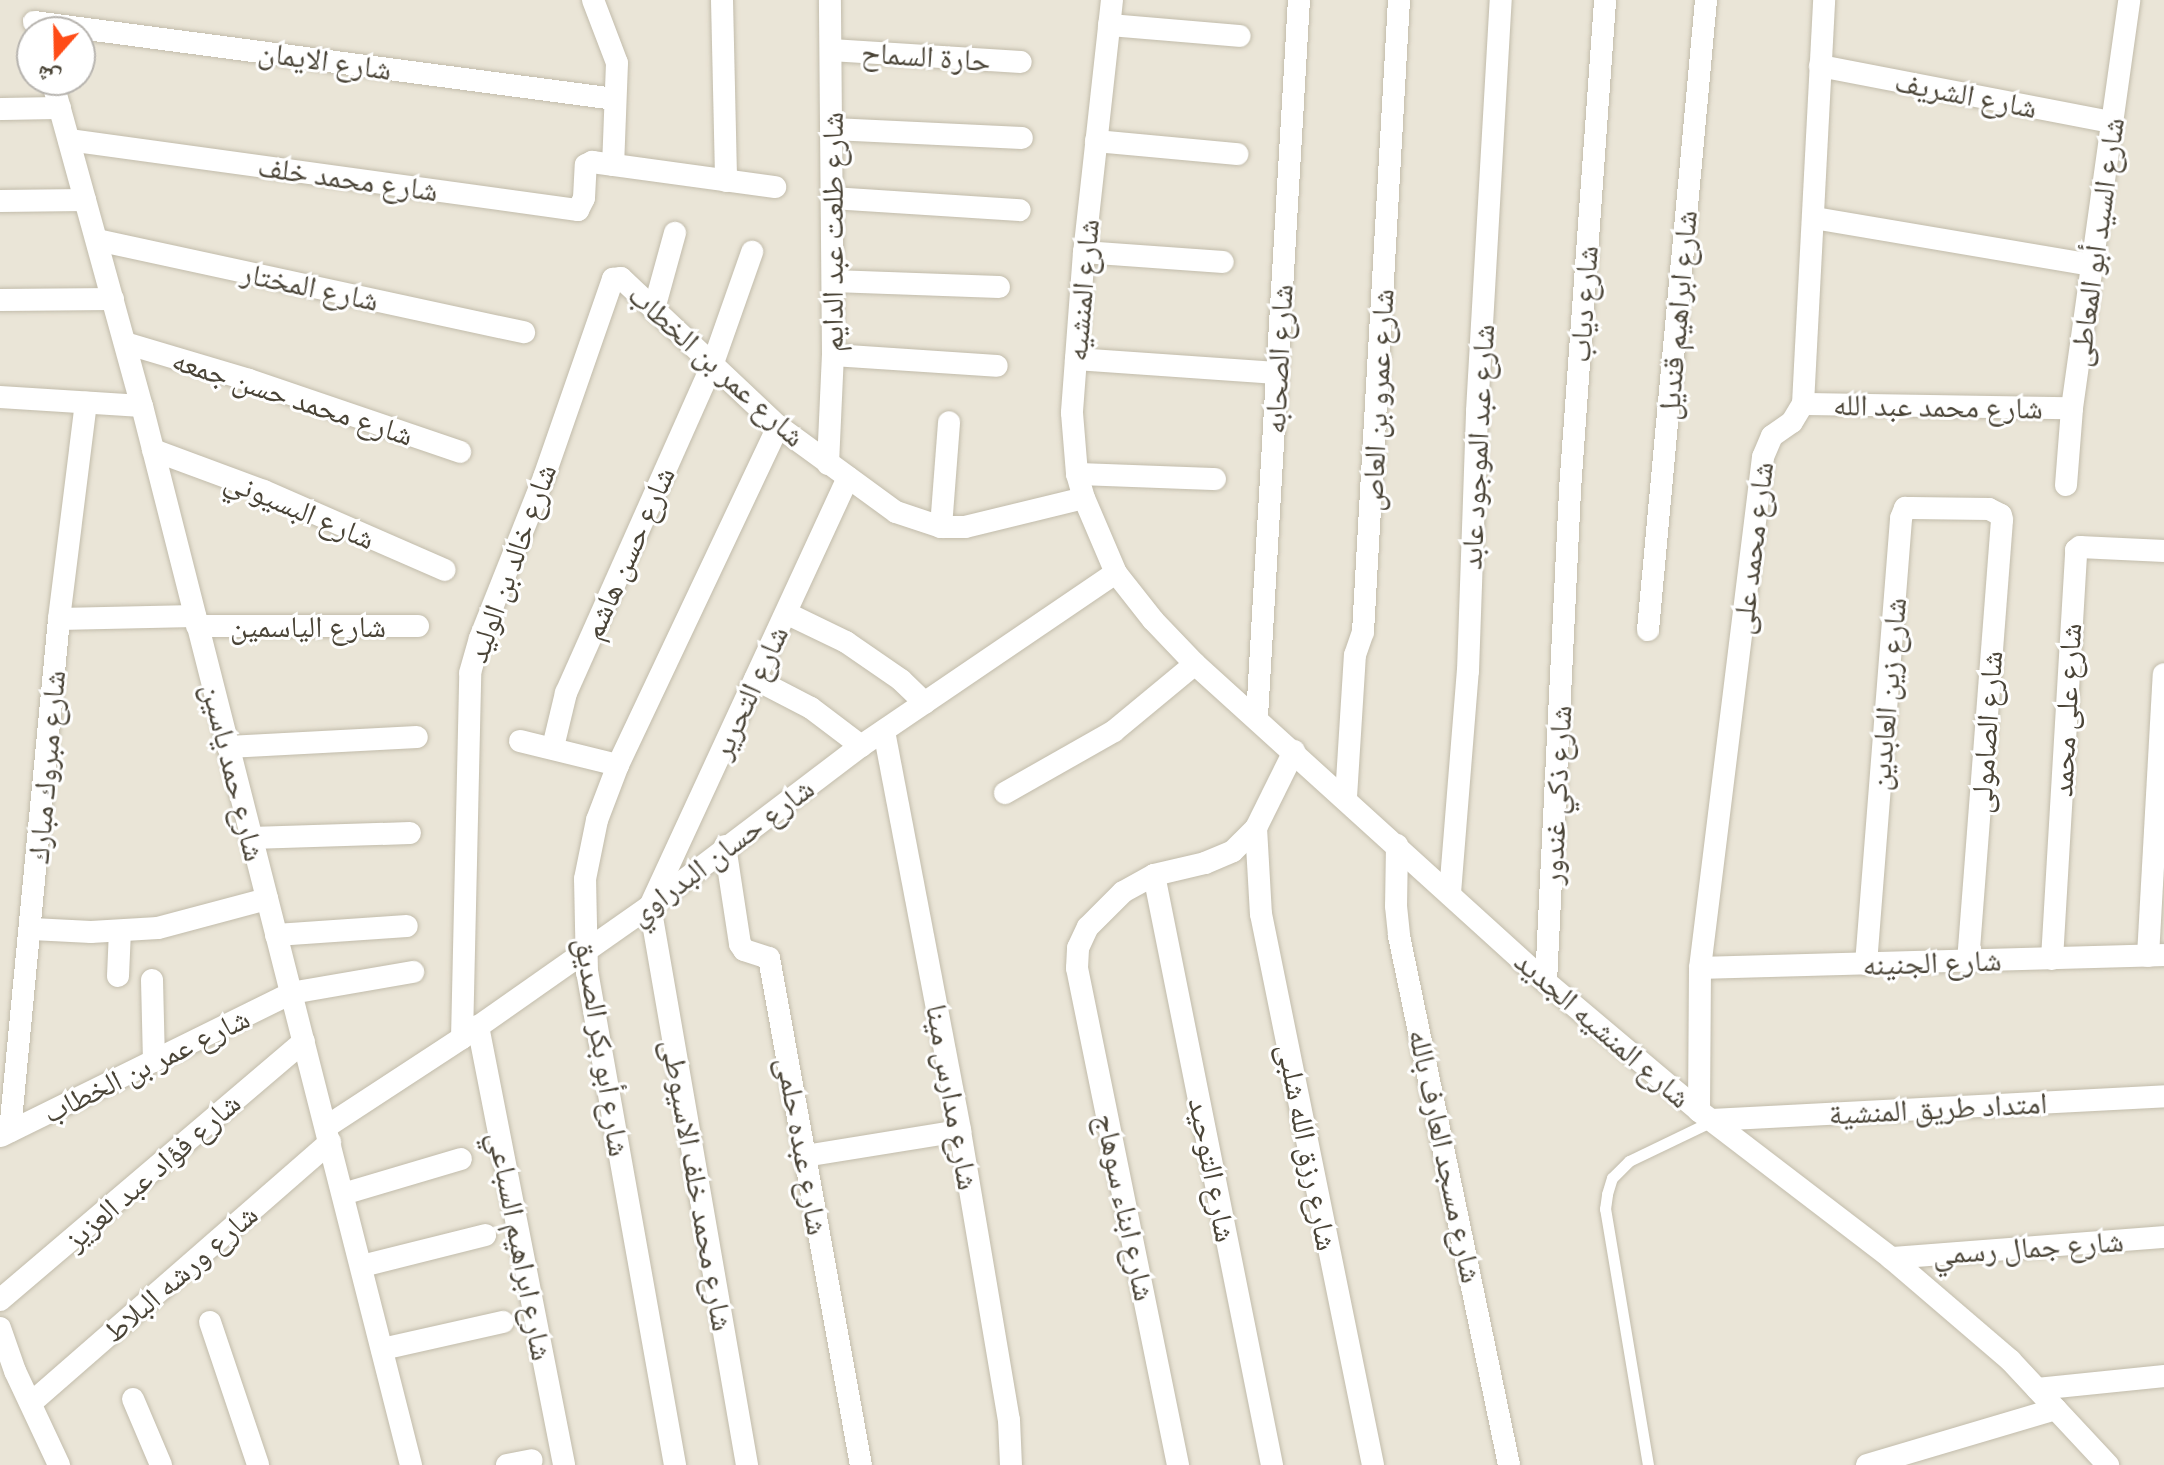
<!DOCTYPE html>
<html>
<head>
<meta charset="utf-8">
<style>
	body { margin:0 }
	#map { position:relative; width:2164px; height:1465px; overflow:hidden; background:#f6f3e9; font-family:"Titillium Web","Noto Naskh Arabic",sans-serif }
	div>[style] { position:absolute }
	.residential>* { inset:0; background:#eae5d7 }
	.roads { filter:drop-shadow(0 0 2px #c2bcab) drop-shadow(0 0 2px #c2bcab) }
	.service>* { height:11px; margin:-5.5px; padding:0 5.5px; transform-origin:5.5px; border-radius:5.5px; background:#fff }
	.minor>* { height:22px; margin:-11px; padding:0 11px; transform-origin:11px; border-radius:11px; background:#fff }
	span { translate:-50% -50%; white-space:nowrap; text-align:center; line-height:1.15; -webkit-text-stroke:6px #fff; paint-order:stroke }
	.street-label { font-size:30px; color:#4a4437 }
	.north { position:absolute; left:16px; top:16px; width:80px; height:80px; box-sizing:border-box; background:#fff; border:2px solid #b7b4af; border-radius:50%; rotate:200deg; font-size:22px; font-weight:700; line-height:32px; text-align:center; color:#4a4437 }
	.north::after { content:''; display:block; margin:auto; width:28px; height:36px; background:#ff4c17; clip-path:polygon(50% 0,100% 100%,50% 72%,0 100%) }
</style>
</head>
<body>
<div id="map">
	<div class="residential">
		<div style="clip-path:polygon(evenodd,0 0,2164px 0,2164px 1465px,0 1465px,0 0,32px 32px,80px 32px,80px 80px,32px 80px,32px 32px)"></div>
	</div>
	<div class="roads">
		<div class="service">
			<div style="left:1648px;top:1465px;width:260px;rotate:-99.5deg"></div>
			<div style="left:1605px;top:1209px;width:15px;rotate:-82deg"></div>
			<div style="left:1607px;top:1194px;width:17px;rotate:-73deg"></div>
			<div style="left:1612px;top:1178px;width:24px;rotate:-45deg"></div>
			<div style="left:1629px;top:1161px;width:92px;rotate:-25.7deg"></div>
		</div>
		<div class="minor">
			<div style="left:593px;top:0;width:67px;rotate:69.1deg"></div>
			<div style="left:617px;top:63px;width:102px;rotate:92.2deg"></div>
			<div style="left:722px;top:0;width:181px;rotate:88.7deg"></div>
			<div style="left:1112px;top:0;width:254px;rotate:96.3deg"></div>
			<div style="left:1084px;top:252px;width:161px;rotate:94.3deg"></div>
			<div style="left:1072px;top:413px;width:61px;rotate:85.3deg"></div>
			<div style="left:1077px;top:474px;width:25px;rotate:74deg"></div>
			<div style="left:1084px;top:498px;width:82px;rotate:66.9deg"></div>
			<div style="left:1116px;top:573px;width:60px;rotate:51.8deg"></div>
			<div style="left:1153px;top:620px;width:61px;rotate:46.3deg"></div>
			<div style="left:1195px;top:664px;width:474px;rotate:42.2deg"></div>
			<div style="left:1546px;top:982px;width:200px;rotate:40.1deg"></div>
			<div style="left:1699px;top:1111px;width:242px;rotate:37.4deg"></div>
			<div style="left:1891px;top:1258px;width:157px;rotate:40.6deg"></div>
			<div style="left:2010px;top:1360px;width:144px;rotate:47deg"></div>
			<div style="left:34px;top:22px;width:586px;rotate:7.55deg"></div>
			<div style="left:1109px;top:25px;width:131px;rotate:4.8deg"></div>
			<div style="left:831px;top:50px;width:190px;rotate:3.6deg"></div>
			<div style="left:1820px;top:66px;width:297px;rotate:10.9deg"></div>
			<div style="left:52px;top:80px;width:338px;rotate:74.6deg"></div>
			<div style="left:142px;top:406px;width:1093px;rotate:75.75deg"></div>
			<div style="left:0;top:109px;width:60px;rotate:-1deg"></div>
			<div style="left:833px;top:129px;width:189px;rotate:2.7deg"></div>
			<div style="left:69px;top:140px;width:514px;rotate:7.83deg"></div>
			<div style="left:578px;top:210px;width:13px;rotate:-63deg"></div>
			<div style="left:584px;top:198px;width:33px;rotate:-87deg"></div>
			<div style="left:586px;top:165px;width:7px;rotate:-27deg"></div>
			<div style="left:592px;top:162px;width:185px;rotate:7.8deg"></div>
			<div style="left:1096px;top:141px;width:142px;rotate:5.3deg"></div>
			<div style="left:832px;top:198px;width:188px;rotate:3.7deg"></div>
			<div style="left:0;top:201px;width:85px;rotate:-0.7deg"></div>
			<div style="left:1814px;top:218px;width:282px;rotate:9.6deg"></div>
			<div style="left:97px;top:240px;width:437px;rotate:12.2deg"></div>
			<div style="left:1084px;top:252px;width:139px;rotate:4.1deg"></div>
			<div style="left:833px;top:281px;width:166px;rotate:2.1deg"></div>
			<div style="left:0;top:300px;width:113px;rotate:-0.5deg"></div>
			<div style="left:654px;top:309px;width:79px;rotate:-74.6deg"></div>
			<div style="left:125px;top:343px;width:129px;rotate:16.6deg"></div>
			<div style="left:249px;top:380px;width:223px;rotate:18.8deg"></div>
			<div style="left:833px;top:355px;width:164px;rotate:3.8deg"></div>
			<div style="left:1076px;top:359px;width:201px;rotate:4deg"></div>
			<div style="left:0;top:397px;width:142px;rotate:3.6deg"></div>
			<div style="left:1803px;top:404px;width:269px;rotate:0.9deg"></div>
			<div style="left:153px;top:450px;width:118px;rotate:20.3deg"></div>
			<div style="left:264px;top:491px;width:197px;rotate:23.6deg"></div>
			<div style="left:828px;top:464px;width:109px;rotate:-87.4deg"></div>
			<div style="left:833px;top:355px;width:355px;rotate:-90.5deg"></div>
			<div style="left:1077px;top:474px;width:138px;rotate:2.1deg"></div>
			<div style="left:2066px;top:485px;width:77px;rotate:-85.5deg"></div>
			<div style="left:2072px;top:408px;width:412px;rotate:-82deg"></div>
			<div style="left:941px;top:527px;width:105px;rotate:-85.6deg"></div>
			<div style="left:786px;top:613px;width:67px;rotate:25.8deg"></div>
			<div style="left:846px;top:642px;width:67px;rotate:34.6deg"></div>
			<div style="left:901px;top:680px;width:33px;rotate:44deg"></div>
			<div style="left:59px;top:619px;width:136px;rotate:-1.3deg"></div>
			<div style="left:197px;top:626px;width:221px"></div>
			<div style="left:1648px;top:630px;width:633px;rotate:-84.74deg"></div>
			<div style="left:755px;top:679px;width:63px;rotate:27.4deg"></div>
			<div style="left:811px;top:708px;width:63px;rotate:37.2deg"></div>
			<div style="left:1257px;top:717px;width:718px;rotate:-86.65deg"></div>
			<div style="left:884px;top:731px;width:407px;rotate:79.2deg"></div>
			<div style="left:960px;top:1131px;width:293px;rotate:80.4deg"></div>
			<div style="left:1009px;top:1420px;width:45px;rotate:87.5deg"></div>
			<div style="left:520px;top:741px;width:101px;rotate:13.8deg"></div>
			<div style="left:228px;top:747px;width:189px;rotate:-3deg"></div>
			<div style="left:553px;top:747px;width:56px;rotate:-76.5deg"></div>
			<div style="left:566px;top:693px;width:361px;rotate:-66deg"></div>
			<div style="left:713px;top:363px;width:118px;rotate:-70.6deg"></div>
			<div style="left:1005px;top:793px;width:125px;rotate:-29.6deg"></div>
			<div style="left:1114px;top:731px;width:105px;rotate:-39.6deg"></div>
			<div style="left:1346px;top:797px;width:142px;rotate:-86.4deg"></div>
			<div style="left:1355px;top:655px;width:24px;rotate:-71deg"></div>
			<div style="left:1363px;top:632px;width:633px;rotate:-86.74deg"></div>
			<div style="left:1256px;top:828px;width:86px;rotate:86.7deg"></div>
			<div style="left:1261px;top:914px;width:562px;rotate:78.51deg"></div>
			<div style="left:251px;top:838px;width:159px;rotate:-1.8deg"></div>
			<div style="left:1397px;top:845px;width:61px;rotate:90.9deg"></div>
			<div style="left:1396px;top:906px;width:30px;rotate:84deg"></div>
			<div style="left:1399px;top:936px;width:540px;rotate:78.25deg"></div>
			<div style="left:725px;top:846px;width:99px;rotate:81.3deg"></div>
			<div style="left:740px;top:944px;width:7px;rotate:56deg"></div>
			<div style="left:744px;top:950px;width:26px;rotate:18deg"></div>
			<div style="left:769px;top:958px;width:515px;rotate:79.72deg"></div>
			<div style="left:1154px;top:875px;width:602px;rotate:78.69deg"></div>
			<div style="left:1450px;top:893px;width:223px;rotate:-85.4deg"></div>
			<div style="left:1468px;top:671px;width:260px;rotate:-88deg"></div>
			<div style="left:1477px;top:411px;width:412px;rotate:-86.7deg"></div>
			<div style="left:32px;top:929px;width:59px;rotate:2.9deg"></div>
			<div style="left:91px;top:932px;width:67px;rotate:-3.4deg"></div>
			<div style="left:158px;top:928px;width:113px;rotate:-14.9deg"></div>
			<div style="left:276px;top:935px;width:131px;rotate:-3.9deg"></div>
			<div style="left:2148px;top:956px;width:282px;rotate:-86.8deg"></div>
			<div style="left:2052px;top:959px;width:410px;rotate:-86.6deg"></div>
			<div style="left:2076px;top:550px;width:5px;rotate:-37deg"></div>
			<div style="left:2080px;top:547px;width:84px;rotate:2.7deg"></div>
			<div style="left:1866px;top:964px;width:447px;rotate:-85.5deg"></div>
			<div style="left:1901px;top:518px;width:11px;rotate:-68deg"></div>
			<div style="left:1905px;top:508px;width:6px"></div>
			<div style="left:1911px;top:508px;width:78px;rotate:0.7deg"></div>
			<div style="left:1989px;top:509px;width:13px;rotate:27deg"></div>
			<div style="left:2001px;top:515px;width:5px;rotate:79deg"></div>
			<div style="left:2002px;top:520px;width:443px;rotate:94.4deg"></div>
			<div style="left:1700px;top:968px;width:464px;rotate:-1.6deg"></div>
			<div style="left:118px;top:976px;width:45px;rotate:-87.5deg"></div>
			<div style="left:152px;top:980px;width:81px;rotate:88.6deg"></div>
			<div style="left:1546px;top:982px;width:493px;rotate:-87.2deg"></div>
			<div style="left:1570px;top:490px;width:491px;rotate:-85.9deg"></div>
			<div style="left:478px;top:1026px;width:447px;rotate:78.9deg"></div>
			<div style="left:462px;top:1038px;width:365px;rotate:-88.7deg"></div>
			<div style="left:470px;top:673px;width:36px;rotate:-74deg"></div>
			<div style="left:480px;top:638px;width:173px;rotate:-68.3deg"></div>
			<div style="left:544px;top:477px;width:210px;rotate:-70.8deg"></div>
			<div style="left:613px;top:279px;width:8px;rotate:-7deg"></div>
			<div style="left:621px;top:278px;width:216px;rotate:43.3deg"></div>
			<div style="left:778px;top:426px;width:146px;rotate:36.1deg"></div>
			<div style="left:896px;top:512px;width:47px;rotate:18.4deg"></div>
			<div style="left:941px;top:527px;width:24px"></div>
			<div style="left:965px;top:527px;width:122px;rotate:-13.7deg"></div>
			<div style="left:1699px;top:1111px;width:143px;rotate:-89.6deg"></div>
			<div style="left:1700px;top:968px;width:515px;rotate:-82.97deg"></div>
			<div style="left:1763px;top:457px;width:23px;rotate:-67deg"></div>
			<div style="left:1772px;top:436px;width:24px;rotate:-35deg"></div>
			<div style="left:1792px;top:422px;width:21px;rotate:-59deg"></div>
			<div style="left:1803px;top:404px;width:405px;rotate:-87deg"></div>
			<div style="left:1713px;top:1120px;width:452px;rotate:-3deg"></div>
			<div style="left:326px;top:1127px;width:163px;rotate:-33.2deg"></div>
			<div style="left:462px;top:1038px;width:230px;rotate:-35.1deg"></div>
			<div style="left:650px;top:906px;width:265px;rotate:-37.2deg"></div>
			<div style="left:861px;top:746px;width:308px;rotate:-34.2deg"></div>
			<div style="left:10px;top:1131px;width:514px;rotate:-84.53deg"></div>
			<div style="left:59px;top:619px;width:218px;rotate:-82.9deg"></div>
			<div style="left:1px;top:1136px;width:323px;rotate:-26.2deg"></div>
			<div style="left:291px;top:993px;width:124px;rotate:-9.8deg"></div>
			<div style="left:805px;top:1156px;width:157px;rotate:-9.2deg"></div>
			<div style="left:343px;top:1194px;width:123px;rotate:-16.5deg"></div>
			<div style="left:1891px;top:1258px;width:274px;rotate:-4.4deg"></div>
			<div style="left:362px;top:1266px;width:127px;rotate:-14.1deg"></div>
			<div style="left:0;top:1300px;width:399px;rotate:-40.4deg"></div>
			<div style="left:210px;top:1322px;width:151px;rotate:71.4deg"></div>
			<div style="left:0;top:1328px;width:46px;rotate:70.8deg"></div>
			<div style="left:15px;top:1371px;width:104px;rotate:64.9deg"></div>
			<div style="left:382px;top:1349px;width:124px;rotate:-12.6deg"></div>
			<div style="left:2037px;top:1389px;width:128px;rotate:-5.8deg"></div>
			<div style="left:133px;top:1399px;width:72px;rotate:67deg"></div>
			<div style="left:31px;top:1403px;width:397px;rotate:-41.1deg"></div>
			<div style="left:507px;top:1465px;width:25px;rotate:-11deg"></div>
			<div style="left:675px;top:1465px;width:500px;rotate:-100.1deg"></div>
			<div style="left:587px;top:973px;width:94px;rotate:-91.2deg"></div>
			<div style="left:585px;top:879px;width:60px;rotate:-78.5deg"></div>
			<div style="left:597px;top:820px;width:59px;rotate:-69.1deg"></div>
			<div style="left:618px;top:765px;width:375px;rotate:-64.7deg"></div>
			<div style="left:747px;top:1465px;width:567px;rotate:-99.84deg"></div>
			<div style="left:650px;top:906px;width:472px;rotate:-65.2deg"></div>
			<div style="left:1178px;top:1465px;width:507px;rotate:-101.49deg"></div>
			<div style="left:1077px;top:968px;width:20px;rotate:-87deg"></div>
			<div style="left:1078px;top:948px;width:23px;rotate:-65deg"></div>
			<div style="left:1088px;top:927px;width:49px;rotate:-45deg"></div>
			<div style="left:1123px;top:892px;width:35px;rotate:-29deg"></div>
			<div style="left:1154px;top:875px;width:52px;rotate:-13.2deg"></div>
			<div style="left:1205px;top:863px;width:30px;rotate:-23deg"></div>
			<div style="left:1233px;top:851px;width:33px;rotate:-45deg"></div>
			<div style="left:1256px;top:828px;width:86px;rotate:-63.7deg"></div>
			<div style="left:1867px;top:1465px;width:197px;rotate:-16.5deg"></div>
		</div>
	</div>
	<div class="street-label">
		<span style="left:926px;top:56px;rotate:4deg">حارة السماح</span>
		<span style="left:325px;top:60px;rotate:8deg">شارع الايمان</span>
		<span style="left:1966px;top:94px;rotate:11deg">شارع الشريف</span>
		<span style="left:348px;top:178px;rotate:8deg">شارع محمد خلف</span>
		<span style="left:832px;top:232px;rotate:-90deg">شارع طلعت عبد الدايم</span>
		<span style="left:2096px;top:242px;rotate:-82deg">شارع السيد أبو المعاطى</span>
		<span style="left:310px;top:286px;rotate:12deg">شارع المختار</span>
		<span style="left:1082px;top:290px;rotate:-85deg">شارع المنشيه</span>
		<span style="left:1583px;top:304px;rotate:-86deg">شارع دياب</span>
		<span style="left:1677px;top:315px;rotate:-85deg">شارع ابراهيم قنديل</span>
		<span style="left:1278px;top:359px;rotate:-87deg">شارع الصحابه</span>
		<span style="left:717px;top:365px;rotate:42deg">شارع عمر بن الخطاب</span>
		<span style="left:293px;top:397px;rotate:18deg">شارع محمد حسن جمعه</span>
		<span style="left:1377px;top:400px;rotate:-87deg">شارع عمرو بن العاص</span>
		<span style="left:1938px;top:406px;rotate:1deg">شارع محمد عبد الله</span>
		<span style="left:1477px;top:447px;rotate:-87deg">شارع عبد الموجود عابد</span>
		<span style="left:300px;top:509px;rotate:23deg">شارع البسيوني</span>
		<span style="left:1752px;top:548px;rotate:-83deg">شارع محمد على</span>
		<span style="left:628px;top:553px;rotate:-66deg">شارع حسن هاشم</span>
		<span style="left:511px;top:563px;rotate:-70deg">شارع خالد بن الوليد</span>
		<span style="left:308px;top:626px">شارع الياسمين</span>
		<span style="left:749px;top:692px;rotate:-65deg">شارع التحرير</span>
		<span style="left:1887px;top:694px;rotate:-85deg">شارع زين العابدين</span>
		<span style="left:2066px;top:710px;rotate:-87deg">شارع على محمد</span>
		<span style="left:1986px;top:732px;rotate:-86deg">شارع الصامولى</span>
		<span style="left:46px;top:767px;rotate:-85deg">شارع مبروك مبارك</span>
		<span style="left:234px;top:772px;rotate:76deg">شارع حمد ياسين</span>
		<span style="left:1556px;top:795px;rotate:-87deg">شارع ذكي غندور</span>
		<span style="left:721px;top:851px;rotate:-37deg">شارع حسان البدراوي</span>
		<span style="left:1932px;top:962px;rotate:-2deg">شارع الجنينه</span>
		<span style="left:1603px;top:1029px;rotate:41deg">شارع المنشيه الجديد</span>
		<span style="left:603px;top:1047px;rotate:81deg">شارع أبو بكر الصديق</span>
		<span style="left:146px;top:1065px;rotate:-26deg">شارع عمر بن الخطاب</span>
		<span style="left:953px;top:1097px;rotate:80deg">شارع مدارس مينا</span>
		<span style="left:1938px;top:1108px;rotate:-3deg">امتداد طريق المنشية</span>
		<span style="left:803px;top:1146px;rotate:80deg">شارع عبده حلمى</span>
		<span style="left:1308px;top:1147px;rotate:79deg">شارع رزق الله شلبى</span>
		<span style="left:1446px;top:1156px;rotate:78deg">شارع مسجد العارف بالله</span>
		<span style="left:1213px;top:1170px;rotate:79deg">شارع التوحيد</span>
		<span style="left:152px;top:1171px;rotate:-41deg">شارع فؤاد عبد العزيز</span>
		<span style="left:698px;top:1185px;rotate:80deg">شارع محمد خلف الاسيوطى</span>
		<span style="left:1126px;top:1207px;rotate:78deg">شارع ابناء سوهاج</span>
		<span style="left:521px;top:1246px;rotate:79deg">شارع ابراهيم السباعي</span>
		<span style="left:2028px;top:1247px;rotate:-4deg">شارع جمال رسمي</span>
		<span style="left:180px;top:1273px;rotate:-41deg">شارع ورشه البلاط</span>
	</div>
	<div class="north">ش</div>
</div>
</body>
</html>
